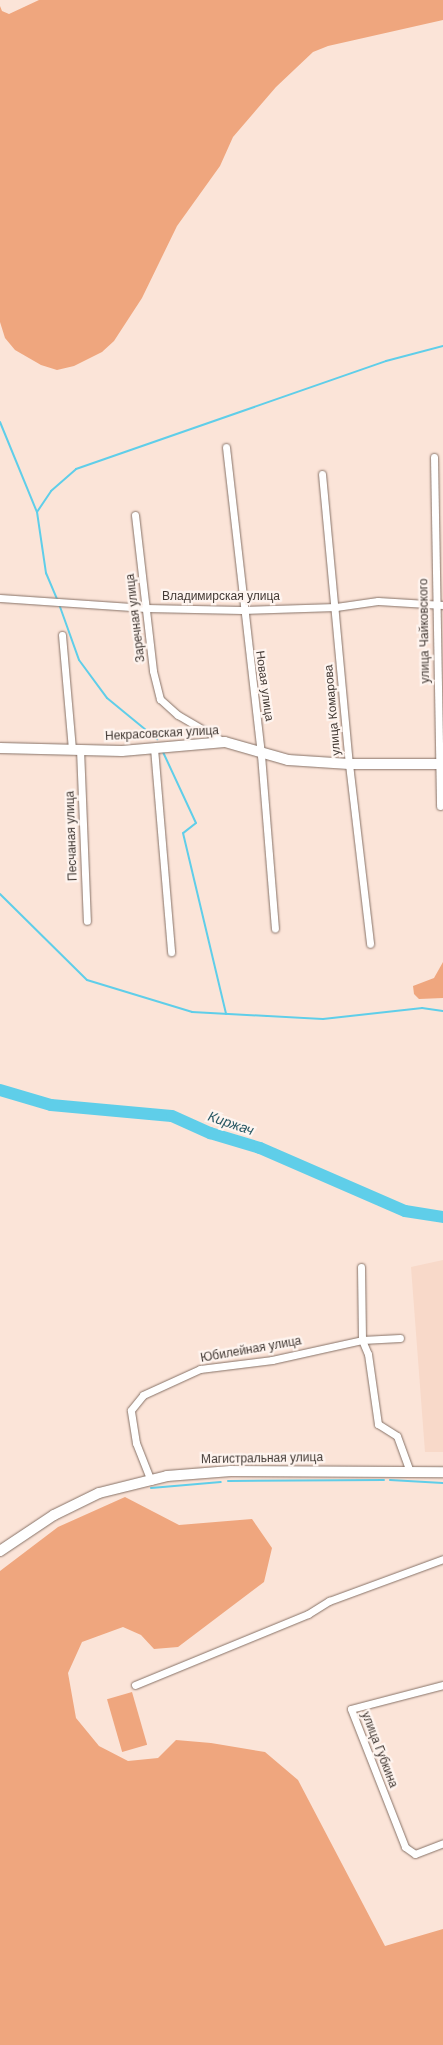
<!DOCTYPE html>
<html>
<head>
<meta charset="utf-8">
<style>
	body { margin:0 }
	#map { position:relative; width:443px; height:2045px; overflow:hidden; background:#fbe4d8; font-family:Arial,sans-serif }
	div>[style] { position:absolute }
	.built>* { inset:0; background:#f8d9c9 }
	.green>* { inset:0; background:#efa67e; transform-origin:0 0 }
	.stream>* { height:2px; margin:-1px; padding:0 1px; transform-origin:1px; border-radius:1px; background:#5fcee9 }
	.river>* { height:12px; margin:-6px; padding:0 6px; transform-origin:6px; border-radius:6px; background:#5fcee9 }
	.roads { filter:drop-shadow(0 0 1px #877267) drop-shadow(0 0 1px #877267) }
	.street>* { height:7px; margin:-3.5px; padding:0 3.5px; transform-origin:3.5px; border-radius:3.5px; background:#fff }
	.secondary>* { height:10px; margin:-5px; padding:0 5px; transform-origin:5px; border-radius:5px; background:#fff }
	span { translate:-50% -50%; white-space:nowrap; text-align:center; line-height:1.15; -webkit-text-stroke:4.5px #fef4ef; paint-order:stroke }
	.street-label { font-size:12px; color:#433a35 }
	.water-label { font-size:14px; color:#295864; font-style:italic }
</style>
</head>
<body>
<div id="map">
	<div class="built">
		<div style="clip-path:polygon(443px 1260px,443px 1452px,425px 1452px,411px 1267px)"></div>
	</div>
	<div class="green">
		<div style="clip-path:polygon(39px 0,443px 0,443px 20px,328px 46px,313px 52px,276px 87px,233px 137px,220px 166px,177px 226px,142px 298px,114px 341px,102px 352px,74px 366px,57px 370px,41px 365px,15px 350px,5px 338px,0 322px,0 6px,2px 11px,9px 14px)"></div>
		<div style="clip-path:polygon(443px 962px,443px 998px,419px 999px,414px 994px,413px 986px,434px 978px)"></div>
		<div style="clip-path:polygon(125px 1497px,179px 1525px,252px 1519px,272px 1548px,264px 1582px,178px 1647px,154px 1649px,141px 1635px,123px 1627px,82px 1642px,68px 1673px,76px 1718px,99px 1746px,128px 1761px,158px 1758px,176px 1740px,211px 1743px,265px 1752px,298px 1780px,385px 1946px,443px 1929px,443px 2045px,0 2045px,0 1571px,58px 1527px)"></div>
		<div style="left:132px;top:1692px;width:55px;height:26px;rotate:74deg"></div>
	</div>
	<div class="stream">
		<div style="left:0;top:422px;width:97px;rotate:67.7deg"></div>
		<div style="left:37px;top:512px;width:62px;rotate:81.6deg"></div>
		<div style="left:46px;top:573px;width:28px;rotate:67deg"></div>
		<div style="left:37px;top:512px;width:25px;rotate:-56deg"></div>
		<div style="left:51px;top:491px;width:33px;rotate:-41deg"></div>
		<div style="left:76px;top:469px;width:328px;rotate:-19.2deg"></div>
		<div style="left:386px;top:361px;width:59px;rotate:-14.7deg"></div>
		<div style="left:59px;top:604px;width:59px;rotate:70.3deg"></div>
		<div style="left:79px;top:660px;width:47px;rotate:53.6deg"></div>
		<div style="left:107px;top:698px;width:65px;rotate:39.4deg"></div>
		<div style="left:163px;top:752px;width:78px;rotate:65.1deg"></div>
		<div style="left:196px;top:823px;width:16px;rotate:142deg"></div>
		<div style="left:183px;top:833px;width:186px;rotate:76.6deg"></div>
		<div style="left:0;top:894px;width:122px;rotate:44.7deg"></div>
		<div style="left:87px;top:980px;width:110px;rotate:16.9deg"></div>
		<div style="left:192px;top:1012px;width:131px;rotate:3.1deg"></div>
		<div style="left:323px;top:1019px;width:100px;rotate:-6.3deg"></div>
		<div style="left:422px;top:1008px;width:21px;rotate:8deg"></div>
		<div style="left:390px;top:1480px;width:53px;rotate:3.2deg"></div>
		<div style="left:228px;top:1481px;width:156px;rotate:-0.4deg"></div>
		<div style="left:151px;top:1488px;width:70px;rotate:-4.9deg"></div>
	</div>
	<div class="river">
		<div style="left:0;top:1090px;width:53px;rotate:16.4deg"></div>
		<div style="left:51px;top:1105px;width:121px;rotate:5.2deg"></div>
		<div style="left:172px;top:1116px;width:42px;rotate:24.1deg"></div>
		<div style="left:210px;top:1133px;width:52px;rotate:16.7deg"></div>
		<div style="left:260px;top:1148px;width:158px;rotate:23.5deg"></div>
		<div style="left:405px;top:1211px;width:38px;rotate:9deg"></div>
	</div>
	<div class="roads">
		<div class="street">
			<div style="left:226px;top:447px;width:310px;rotate:83.5deg"></div>
			<div style="left:261px;top:755px;width:174px;rotate:85.4deg"></div>
			<div style="left:434px;top:457px;width:349px;rotate:89deg"></div>
			<div style="left:322px;top:474px;width:291px;rotate:84.7deg"></div>
			<div style="left:349px;top:764px;width:181px;rotate:83.3deg"></div>
			<div style="left:135px;top:515px;width:157px;rotate:83.4deg"></div>
			<div style="left:153px;top:671px;width:29px;rotate:76deg"></div>
			<div style="left:160px;top:699px;width:24px;rotate:42deg"></div>
			<div style="left:178px;top:715px;width:53px;rotate:30.4deg"></div>
			<div style="left:0;top:598px;width:146px;rotate:3.9deg"></div>
			<div style="left:146px;top:608px;width:96px;rotate:1.2deg"></div>
			<div style="left:242px;top:610px;width:94px;rotate:-1.8deg"></div>
			<div style="left:336px;top:607px;width:42px;rotate:-8.1deg"></div>
			<div style="left:378px;top:601px;width:65px;rotate:3.5deg"></div>
			<div style="left:62px;top:635px;width:114px;rotate:85deg"></div>
			<div style="left:154px;top:748px;width:205px;rotate:85.2deg"></div>
			<div style="left:80px;top:749px;width:172px;rotate:87.7deg"></div>
			<div style="left:361px;top:1267px;width:73px;rotate:89.2deg"></div>
			<div style="left:362px;top:1340px;width:15px;rotate:67deg"></div>
			<div style="left:368px;top:1354px;width:71px;rotate:81.9deg"></div>
			<div style="left:378px;top:1424px;width:22px;rotate:32deg"></div>
			<div style="left:397px;top:1436px;width:38px;rotate:70deg"></div>
			<div style="left:151px;top:1481px;width:41px;rotate:-111.5deg"></div>
			<div style="left:136px;top:1443px;width:33px;rotate:-99deg"></div>
			<div style="left:131px;top:1410px;width:19px;rotate:-51deg"></div>
			<div style="left:143px;top:1395px;width:63px;rotate:-24.5deg"></div>
			<div style="left:200px;top:1369px;width:73px;rotate:-7.1deg"></div>
			<div style="left:272px;top:1360px;width:92px;rotate:-12.5deg"></div>
			<div style="left:362px;top:1340px;width:38px;rotate:-3deg"></div>
			<div style="left:135px;top:1685px;width:187px;rotate:-22.3deg"></div>
			<div style="left:308px;top:1614px;width:25px;rotate:-32deg"></div>
			<div style="left:329px;top:1601px;width:121px;rotate:-20.2deg"></div>
			<div style="left:443px;top:1685px;width:95px;rotate:165.4deg"></div>
			<div style="left:351px;top:1709px;width:148px;rotate:68.6deg"></div>
			<div style="left:405px;top:1847px;width:12px;rotate:35deg"></div>
			<div style="left:415px;top:1854px;width:30px;rotate:-21deg"></div>
		</div>
		<div class="secondary">
			<div style="left:0;top:748px;width:122px;rotate:1.4deg"></div>
			<div style="left:122px;top:751px;width:103px;rotate:-5deg"></div>
			<div style="left:225px;top:742px;width:66px;rotate:15.9deg"></div>
			<div style="left:288px;top:760px;width:61px;rotate:3.8deg"></div>
			<div style="left:349px;top:764px;width:94px"></div>
			<div style="left:0;top:1551px;width:65px;rotate:-33.7deg"></div>
			<div style="left:54px;top:1515px;width:50px;rotate:-26.1deg"></div>
			<div style="left:99px;top:1493px;width:70px;rotate:-14deg"></div>
			<div style="left:167px;top:1476px;width:64px;rotate:-4.5deg"></div>
			<div style="left:231px;top:1471px;width:212px;rotate:0.3deg"></div>
		</div>
	</div>
	<div class="street-label">
		<span style="left:221px;top:597px">Владимирская улица</span>
		<span style="left:136px;top:618px;rotate:-97deg">Заречная улица</span>
		<span style="left:425px;top:631px;rotate:-91deg">улица Чайковского</span>
		<span style="left:264px;top:686px;rotate:82deg">Новая улица</span>
		<span style="left:333px;top:710px;rotate:-95deg">улица Комарова</span>
		<span style="left:162px;top:734px;rotate:-3deg">Некрасовская улица</span>
		<span style="left:72px;top:836px;rotate:-92deg">Песчаная улица</span>
		<span style="left:251px;top:1350px;rotate:-10deg">Юбилейная улица</span>
		<span style="left:262px;top:1459px;rotate:-1deg">Магистральная улица</span>
		<span style="left:379px;top:1750px;rotate:69deg">улица Губкина</span>
	</div>
	<div class="water-label">
		<span style="left:231px;top:1123px;rotate:19deg">Киржач</span>
	</div>
</div>
</body>
</html>
